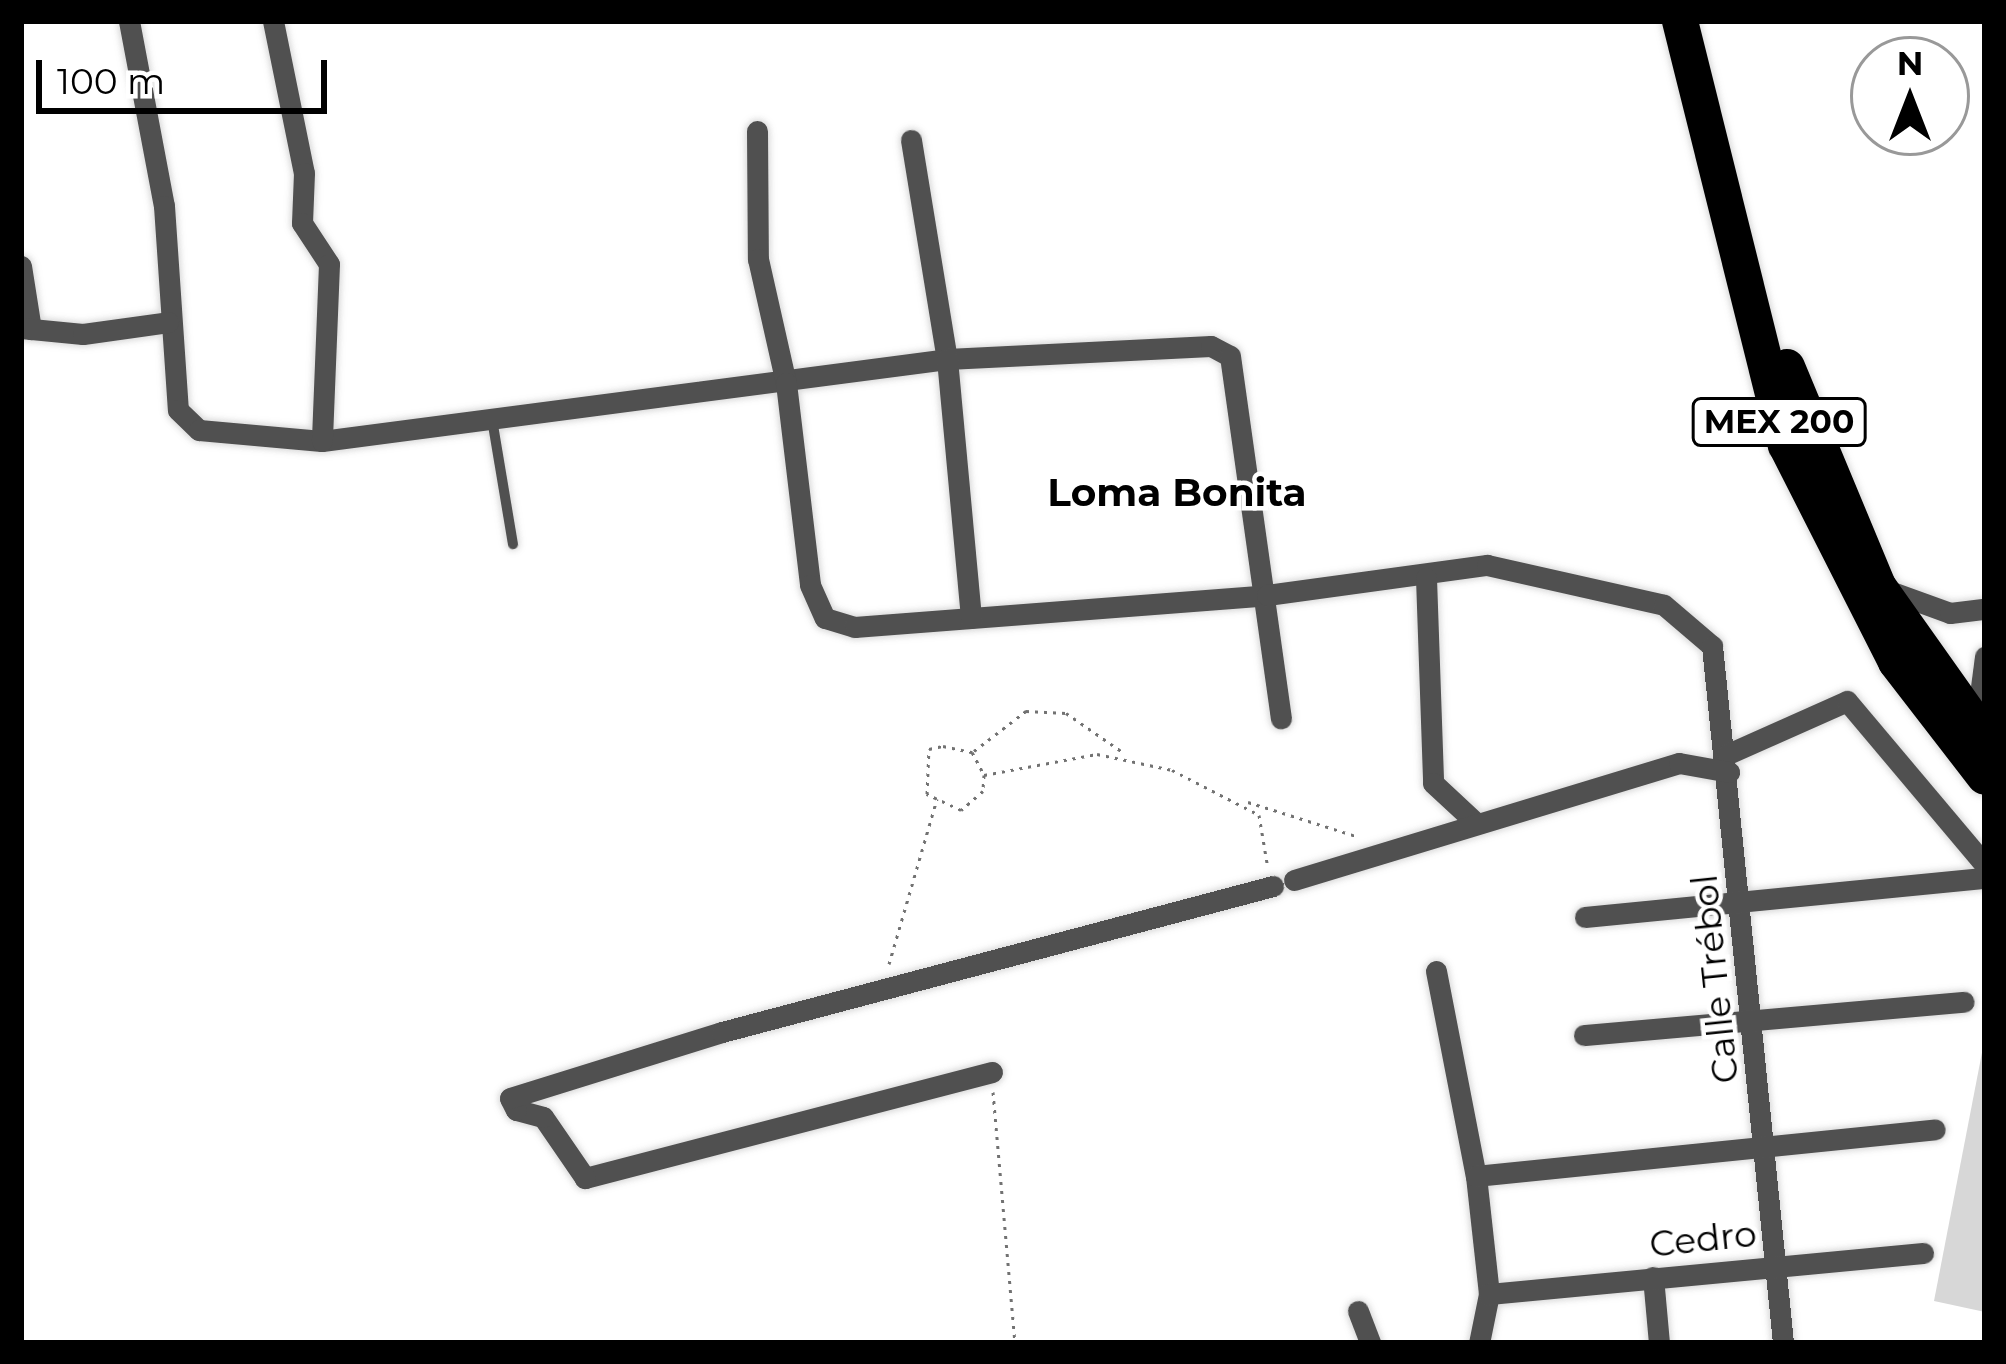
<!DOCTYPE html>
<html>
<head>
<meta charset="utf-8">
<style>
	body { margin:0 }
	#map { position:relative; width:2006px; height:1364px; overflow:hidden; background:#fff; font-family:Montserrat,sans-serif }
	div>[style] { position:absolute }
	.green>* { inset:0; background:#d7d7d7 }
	.path>* { height:3px; margin-top:-1.5px; transform-origin:0; background:repeating-linear-gradient(90deg,#727272 0 3px,transparent 0 9px) }
	.roads { filter:drop-shadow(0 0 3px #dbdbdb) drop-shadow(0 0 3px #dbdbdb) }
	.lane>* { height:10px; margin:-5px; padding:0 5px; transform-origin:5px; border-radius:5px; background:#505050 }
	.street>* { height:21px; margin:-10.5px; padding:0 10.5px; transform-origin:10.5px; border-radius:10.5px; background:#505050 }
	.highway>* { height:36px; margin:-18px; padding:0 18px; transform-origin:18px; border-radius:18px; background:#000 }
	span { translate:-50% -50%; white-space:nowrap; text-align:center; line-height:1.15; -webkit-text-stroke:9px #fff; paint-order:stroke }
	.shield-label span { padding:3px 9px; background:#fff; border:3px solid; border-radius:9px; -webkit-text-stroke-width:0 }
	.shield-label { font-size:33px; color:#000; font-weight:700 }
	.street-label { font-size:36px; color:#000 }
	.neighbourhood-label { font-size:39px; color:#000; font-weight:700 }
	.frame { position:absolute; inset:0; border:24px solid #000; pointer-events:none }
	.north { position:absolute; left:1850px; top:36px; width:120px; height:120px; box-sizing:border-box; background:#fff; border:3px solid #999; border-radius:50%; rotate:0deg; font-size:33px; font-weight:700; line-height:48px; text-align:center; color:#000 }
	.north::after { content:''; display:block; margin:auto; width:42px; height:54px; background:#000; clip-path:polygon(50% 0,100% 100%,50% 72%,0 100%) }
	.scale { position:absolute; left:36px; top:60px; width:291px; height:54px; box-sizing:border-box; border:6px solid #000; border-top:0; padding-left:15px; font-size:36px; line-height:42px; white-space:nowrap; color:#000; -webkit-text-stroke:9px #fff; paint-order:stroke }
</style>
</head>
<body>
<div id="map">
	<div class="green">
		<div style="clip-path:polygon(1985px 1037px,1985px 1312px,1934px 1301px)"></div>
	</div>
	<div class="path">
		<div style="left:943px;top:746px;width:30px;rotate:12deg"></div>
		<div style="left:972px;top:752px;width:26px;rotate:62deg"></div>
		<div style="left:984px;top:775px;width:16px;rotate:94deg"></div>
		<div style="left:983px;top:791px;width:29px;rotate:139deg"></div>
		<div style="left:961px;top:810px;width:38px;rotate:-155deg"></div>
		<div style="left:927px;top:794px;width:45px;rotate:-87.5deg"></div>
		<div style="left:929px;top:749px;width:14px;rotate:-12deg"></div>
		<div style="left:974px;top:751px;width:66px;rotate:-37.6deg"></div>
		<div style="left:1026px;top:711px;width:40px;rotate:2.9deg"></div>
		<div style="left:1066px;top:713px;width:70px;rotate:34.6deg"></div>
		<div style="left:984px;top:775px;width:115px;rotate:-10.5deg"></div>
		<div style="left:1097px;top:754px;width:77px;rotate:12deg"></div>
		<div style="left:1172px;top:770px;width:98px;rotate:27.3deg"></div>
		<div style="left:1259px;top:815px;width:49px;rotate:80.5deg"></div>
		<div style="left:1248px;top:802px;width:116px;rotate:17.5deg"></div>
		<div style="left:889px;top:964px;width:172px;rotate:-73.8deg"></div>
		<div style="left:993px;top:1092px;width:252px;rotate:85deg"></div>
	</div>
	<div class="roads">
		<div class="lane">
			<div style="left:492px;top:419px;width:127px;rotate:80.5deg"></div>
		</div>
		<div class="street">
			<div style="left:129px;top:21px;width:188px;rotate:79.3deg"></div>
			<div style="left:164px;top:206px;width:204px;rotate:86.1deg"></div>
			<div style="left:178px;top:410px;width:29px;rotate:44deg"></div>
			<div style="left:199px;top:430px;width:123px;rotate:5.1deg"></div>
			<div style="left:322px;top:441px;width:630px;rotate:-7.47deg"></div>
			<div style="left:947px;top:359px;width:264px;rotate:-2.8deg"></div>
			<div style="left:1211px;top:346px;width:21px;rotate:28deg"></div>
			<div style="left:1230px;top:356px;width:366px;rotate:82deg"></div>
			<div style="left:273px;top:21px;width:155px;rotate:78.5deg"></div>
			<div style="left:304px;top:173px;width:50px;rotate:92.3deg"></div>
			<div style="left:302px;top:223px;width:49px;rotate:56.6deg"></div>
			<div style="left:329px;top:264px;width:177px;rotate:92.3deg"></div>
			<div style="left:757px;top:131px;width:128px;rotate:89.6deg"></div>
			<div style="left:758px;top:259px;width:127px;rotate:77.3deg"></div>
			<div style="left:786px;top:383px;width:203px;rotate:83.2deg"></div>
			<div style="left:810px;top:585px;width:36px;rotate:66deg"></div>
			<div style="left:825px;top:618px;width:31px;rotate:17deg"></div>
			<div style="left:855px;top:627px;width:413px;rotate:-4.4deg"></div>
			<div style="left:1267px;top:595px;width:222px;rotate:-7.8deg"></div>
			<div style="left:1487px;top:565px;width:181px;rotate:12.7deg"></div>
			<div style="left:1664px;top:605px;width:63px;rotate:40.5deg"></div>
			<div style="left:1712px;top:646px;width:701px;rotate:84.18deg"></div>
			<div style="left:911px;top:140px;width:222px;rotate:80.7deg"></div>
			<div style="left:947px;top:359px;width:260px;rotate:84.7deg"></div>
			<div style="left:21px;top:266px;width:64px;rotate:81deg"></div>
			<div style="left:21px;top:328px;width:62px;rotate:5.5deg"></div>
			<div style="left:83px;top:334px;width:86px;rotate:-8deg"></div>
			<div style="left:1426px;top:578px;width:205px;rotate:88deg"></div>
			<div style="left:1433px;top:783px;width:59px;rotate:42.9deg"></div>
			<div style="left:1884px;top:589px;width:70px;rotate:20deg"></div>
			<div style="left:1950px;top:613px;width:35px;rotate:-7deg"></div>
			<div style="left:1976px;top:725px;width:69px;rotate:-82.5deg"></div>
			<div style="left:1728px;top:754px;width:130px;rotate:-24deg"></div>
			<div style="left:1847px;top:701px;width:214px;rotate:49.9deg"></div>
			<div style="left:1294px;top:880px;width:402px;rotate:-16.9deg"></div>
			<div style="left:1679px;top:763px;width:51px;rotate:10.2deg"></div>
			<div style="left:1585px;top:917px;width:402px;rotate:-5.6deg"></div>
			<div style="left:1436px;top:971px;width:209px;rotate:79deg"></div>
			<div style="left:1476px;top:1176px;width:119px;rotate:83.7deg"></div>
			<div style="left:1489px;top:1294px;width:50px;rotate:101.5deg"></div>
			<div style="left:1584px;top:1035px;width:381px;rotate:-5deg"></div>
			<div style="left:992px;top:1072px;width:421px;rotate:165.4deg"></div>
			<div style="left:585px;top:1178px;width:74px;rotate:-124.5deg"></div>
			<div style="left:543px;top:1117px;width:28px;rotate:-165deg"></div>
			<div style="left:516px;top:1110px;width:13px;rotate:-117deg"></div>
			<div style="left:510px;top:1098px;width:222px;rotate:-17.3deg"></div>
			<div style="left:722px;top:1032px;width:570px;rotate:-14.84deg"></div>
			<div style="left:1476px;top:1176px;width:461px;rotate:-5.8deg"></div>
			<div style="left:1653px;top:1277px;width:66px;rotate:84.8deg"></div>
			<div style="left:1489px;top:1294px;width:436px;rotate:-5.4deg"></div>
			<div style="left:1358px;top:1311px;width:34px;rotate:69deg"></div>
		</div>
		<div class="highway">
			<div style="left:1680px;top:21px;width:437px;rotate:76deg"></div>
			<div style="left:1786px;top:445px;width:243px;rotate:63.1deg"></div>
			<div style="left:1896px;top:662px;width:145px;rotate:52.3deg"></div>
			<div style="left:1787px;top:367px;width:237px;rotate:67.4deg"></div>
			<div style="left:1878px;top:586px;width:185px;rotate:54.7deg"></div>
		</div>
	</div>
	<div class="shield-label">
		<span style="left:1779px;top:422px">MEX 200</span>
	</div>
	<div class="street-label">
		<span style="left:1715px;top:979px;rotate:-96deg">Calle Trébol</span>
		<span style="left:1703px;top:1239px;rotate:-6deg">Cedro</span>
	</div>
	<div class="neighbourhood-label">
		<span style="left:1177px;top:492px">Loma Bonita</span>
	</div>
	<div class="frame"></div>
	<div class="north">N</div>
	<div class="scale">100 m</div>
</div>
</body>
</html>
